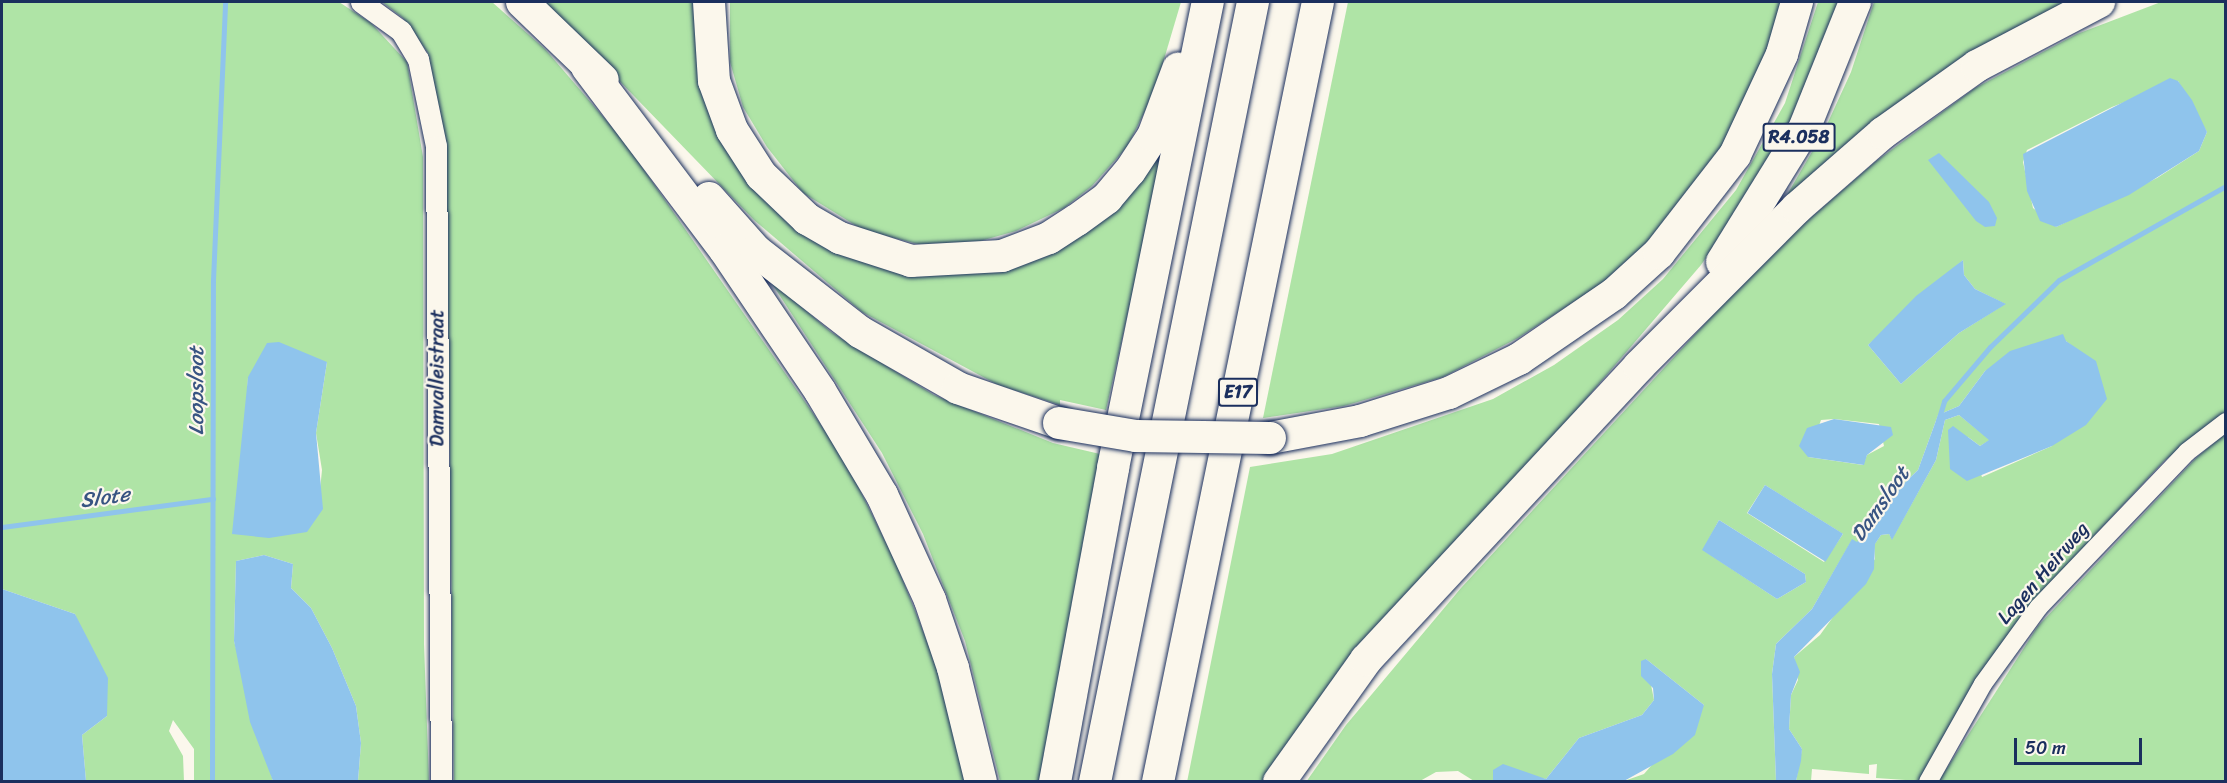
<!DOCTYPE html>
<html>
<head>
<meta charset="utf-8">
<style>
	body { margin:0 }
	#map { position:relative; width:2227px; height:783px; overflow:hidden; background:#fbf7ec; font-family:Sriracha,sans-serif }
	div>[style] { position:absolute }
	.green>* { inset:0; background:#afe4a6 }
	.water>* { inset:0; background:#8fc4ec; transform-origin:0 0 }
	.stream>* { height:5px; margin:-2.5px; padding:0 2.5px; transform-origin:2.5px; border-radius:2.5px; background:#8fc4ec }
	.roads { filter:drop-shadow(0 0 2px #1b2f5e) drop-shadow(0 0 2px #1b2f5e) }
	.minor>* { height:18px; margin:-9px; padding:0 9px; transform-origin:9px; border-radius:9px; background:#fbf7ec }
	.tertiary>* { height:21px; margin:-10.5px; padding:0 10.5px; transform-origin:10.5px; border-radius:10.5px; background:#fbf7ec }
	.motorway>* { height:32px; margin:-16px; padding:0 16px; transform-origin:16px; border-radius:16px; background:#fbf7ec }
	.bridges { filter:drop-shadow(0 0 2px #1b2f5e) drop-shadow(0 0 2px #1b2f5e) }
	.motorway-bridge>* { height:32px; margin:-16px; padding:0 16px; transform-origin:16px; border-radius:16px; background:#fbf7ec }
	span { translate:-50% -50%; white-space:nowrap; text-align:center; line-height:1.15; -webkit-text-stroke:4.5px #fbf7ec; paint-order:stroke }
	.shield-label span { padding:2px 4px; background:#fbf7ec; border:2px solid; border-radius:4px; -webkit-text-stroke-width:0 }
	.shield-label { font-size:18px; color:#1b2f5e; font-weight:700 }
	.street-label { font-size:20px; color:#1b2f5e }
	.water-label { font-size:21px; color:#385482; font-style:italic }
	.frame { position:absolute; inset:0; border:3px solid #1b2f5e; pointer-events:none }
	.scale { position:absolute; left:2014px; top:738px; width:128px; height:27px; box-sizing:border-box; border:3px solid #1b2f5e; border-top:0; padding-left:8px; font-size:18px; line-height:21px; white-space:nowrap; color:#1b2f5e; -webkit-text-stroke:4px #fbf7ec; paint-order:stroke }
</style>
</head>
<body>
<div id="map">
	<div class="green">
		<div style="clip-path:polygon(evenodd,2px 2px,339px 2px,371px 23px,407px 62px,423px 157px,424px 644px,429px 781px,358px 781px,361px 743px,356px 706px,332px 648px,311px 608px,291px 588px,293px 564px,264px 555px,236px 561px,234px 641px,273px 781px,194px 781px,194px 749px,173px 720px,169px 731px,183px 756px,184px 781px,86px 781px,82px 735px,107px 716px,75px 614px,2px 589px,2px 2px,327px 362px,316px 433px,322px 470px,319px 500px,245px 434px,248px 377px,327px 362px)"></div>
		<div style="clip-path:polygon(382px 2px,492px 2px,545px 49px,624px 141px,844px 458px,896px 563px,941px 676px,965px 781px,454px 781px,446px 152px,428px 53px,403px 18px)"></div>
		<div style="clip-path:polygon(543px 2px,701px 2px,703px 62px,800px 222px,1005px 264px,1169px 132px,1106px 410px,1060px 400px,1060px 405px,998px 385px,862px 312px,754px 220px)"></div>
		<div style="clip-path:polygon(730px 2px,1181px 2px,1154px 93px,1127px 147px,1092px 186px,1064px 208px,1016px 231px,973px 243px,918px 244px,863px 230px,803px 193px,767px 147px,743px 107px,730px 62px)"></div>
		<div style="clip-path:polygon(1348px 2px,1784px 2px,1771px 48px,1724px 150px,1649px 241px,1600px 285px,1518px 338px,1443px 377px,1344px 406px,1263px 418px)"></div>
		<div style="clip-path:polygon(1818px 2px,1840px 2px,1792px 117px,1749px 195px,1701px 265px,1282px 753px,1263px 781px,1187px 782px,1250px 467px,1332px 454px,1493px 399px,1554px 365px,1618px 320px,1663px 279px,1736px 190px,1785px 103px)"></div>
		<div style="clip-path:polygon(1874px 2px,2075px 2px,1776px 214px,1824px 131px,1851px 72px)"></div>
		<div style="clip-path:polygon(evenodd,2161px 2px,2225px 2px,2225px 412px,2164px 461px,2050px 583px,1920px 781px,1876px 778px,1877px 764px,1869px 765px,1869px 774px,1812px 769px,1811px 781px,1796px 781px,1802px 749px,1789px 729px,1791px 695px,1798px 680px,1794px 657px,1820px 635px,1875px 559px,1874px 545px,1881px 535px,1889px 534px,1892px 539px,1936px 460px,1945px 420px,1959px 415px,1990px 440px,1980px 446px,1968px 437px,1982px 477px,2052px 446px,2082px 354px,2066px 341px,1985px 371px,1959px 406px,1938px 415px,1918px 470px,1891px 496px,1857px 543px,1852px 540px,1812px 609px,1776px 644px,1772px 674px,1776px 781px,1624px 781px,1644px 774px,1704px 705px,1646px 659px,1654px 700px,1642px 715px,1579px 738px,1546px 779px,1494px 770px,1493px 781px,1474px 781px,1458px 771px,1436px 772px,1420px 781px,1306px 782px,1346px 725px,1461px 588px,1771px 252px,1875px 162px,1975px 88px,2077px 34px,2161px 2px,2178px 81px,2207px 132px,2199px 151px,2157px 178px,2056px 227px,2033px 208px,2023px 162px,2027px 150px,2112px 107px,2178px 81px,2161px 2px,1963px 260px,1964px 275px,1975px 289px,2005px 304px,1959px 333px,1901px 384px,1868px 345px,1963px 260px,2161px 2px,1834px 419px,1879px 424px,1884px 446px,1867px 455px,1863px 465px,1808px 457px,1821px 420px,1834px 419px,2161px 2px,1765px 485px,1843px 534px,1824px 562px,1747px 513px,1765px 485px,2161px 2px,1719px 520px,1805px 574px,1806px 582px,1777px 599px,1703px 550px,1719px 520px)"></div>
		<div style="clip-path:polygon(769px 279px,831px 332px,934px 395px,1053px 443px,1100px 454px,1042px 781px,1000px 781px,965px 641px,923px 534px,882px 453px)"></div>
		<div style="clip-path:polygon(2225px 434px,2225px 781px,1938px 782px,2038px 626px,2197px 457px)"></div>
	</div>
	<div class="water">
		<div style="clip-path:polygon(2170px 78px,2178px 81px,2192px 100px,2207px 132px,2199px 151px,2129px 195px,2056px 227px,2040px 221px,2027px 191px,2023px 154px)"></div>
		<div style="clip-path:polygon(1939px 153px,1989px 202px,1997px 218px,1995px 226px,1985px 227px,1976px 221px,1928px 160px)"></div>
		<div style="clip-path:polygon(1963px 260px,1964px 275px,1975px 289px,2006px 304px,1959px 333px,1901px 384px,1868px 345px,1916px 296px)"></div>
		<div style="clip-path:polygon(2063px 334px,2066px 341px,2096px 361px,2107px 399px,2086px 425px,2052px 446px,1967px 481px,1950px 469px,1948px 430px,1953px 426px,1980px 446px,1989px 440px,1959px 415px,1945px 420px,1936px 460px,1892px 540px,1889px 534px,1881px 535px,1875px 544px,1874px 569px,1866px 584px,1794px 657px,1800px 672px,1791px 695px,1789px 729px,1802px 749px,1801px 761px,1796px 781px,1776px 781px,1772px 674px,1776px 644px,1812px 609px,1852px 539px,1857px 542px,1891px 496px,1918px 470px,1938px 415px,1959px 406px,1985px 371px,2010px 351px)"></div>
		<div style="clip-path:polygon(279px 342px,327px 362px,316px 433px,323px 509px,307px 532px,269px 538px,232px 534px,248px 377px,267px 343px)"></div>
		<div style="clip-path:polygon(1834px 419px,1891px 427px,1893px 435px,1867px 455px,1864px 465px,1808px 457px,1799px 446px,1807px 428px)"></div>
		<div style="left:1765px;top:485px;width:92px;height:33px;rotate:32deg"></div>
		<div style="clip-path:polygon(1719px 520px,1805px 574px,1806px 582px,1777px 599px,1702px 550px)"></div>
		<div style="clip-path:polygon(264px 555px,293px 564px,291px 588px,311px 608px,332px 648px,356px 706px,361px 743px,358px 781px,273px 781px,250px 722px,234px 641px,236px 561px)"></div>
		<div style="clip-path:polygon(2px 589px,75px 614px,108px 678px,107px 716px,82px 735px,86px 781px,2px 781px)"></div>
		<div style="clip-path:polygon(1646px 659px,1704px 705px,1695px 735px,1673px 754px,1624px 781px,1493px 781px,1493px 770px,1503px 764px,1546px 779px,1579px 738px,1642px 715px,1654px 700px,1653px 688px,1641px 676px,1641px 661px)"></div>
	</div>
	<div class="stream">
		<div style="left:1938px;top:421px;width:21px;rotate:-73deg"></div>
		<div style="left:1944px;top:401px;width:71px;rotate:-49.6deg"></div>
		<div style="left:1990px;top:347px;width:96px;rotate:-44.2deg"></div>
		<div style="left:2059px;top:280px;width:192px;rotate:-29.4deg"></div>
		<div style="left:2px;top:527px;width:213px;rotate:-7.6deg"></div>
		<div style="left:212px;top:782px;width:502px;rotate:-89.89deg"></div>
		<div style="left:213px;top:280px;width:278px;rotate:-87.5deg"></div>
	</div>
	<div class="roads">
		<div class="minor">
			<div style="left:1928px;top:782px;width:112px;rotate:-60.7deg"></div>
			<div style="left:1983px;top:684px;width:95px;rotate:-54deg"></div>
			<div style="left:2039px;top:607px;width:214px;rotate:-46.3deg"></div>
			<div style="left:2187px;top:452px;width:49px;rotate:-37.6deg"></div>
		</div>
		<div class="tertiary">
			<div style="left:361px;top:2px;width:49px;rotate:35.9deg"></div>
			<div style="left:401px;top:31px;width:33px;rotate:59deg"></div>
			<div style="left:418px;top:59px;width:89px;rotate:78.3deg"></div>
			<div style="left:436px;top:146px;width:636px;rotate:89.55deg"></div>
		</div>
		<div class="motorway">
			<div style="left:522px;top:2px;width:112px;rotate:43.9deg"></div>
			<div style="left:709px;top:2px;width:79px;rotate:86.4deg"></div>
			<div style="left:714px;top:81px;width:52px;rotate:69.8deg"></div>
			<div style="left:732px;top:130px;width:54px;rotate:57.2deg"></div>
			<div style="left:761px;top:175px;width:64px;rotate:43.7deg"></div>
			<div style="left:807px;top:219px;width:38px;rotate:30deg"></div>
			<div style="left:840px;top:238px;width:75px;rotate:17.9deg"></div>
			<div style="left:911px;top:261px;width:91px;rotate:-3.1deg"></div>
			<div style="left:1002px;top:256px;width:50px;rotate:-21deg"></div>
			<div style="left:1049px;top:238px;width:33px;rotate:-33deg"></div>
			<div style="left:1077px;top:220px;width:37px;rotate:-36deg"></div>
			<div style="left:1107px;top:198px;width:35px;rotate:-50deg"></div>
			<div style="left:1130px;top:171px;width:42px;rotate:-56.7deg"></div>
			<div style="left:1153px;top:136px;width:72px;rotate:-69.5deg"></div>
			<div style="left:587px;top:67px;width:229px;rotate:53deg"></div>
			<div style="left:725px;top:250px;width:170px;rotate:56deg"></div>
			<div style="left:820px;top:391px;width:121px;rotate:59.2deg"></div>
			<div style="left:882px;top:495px;width:115px;rotate:65.4deg"></div>
			<div style="left:930px;top:600px;width:72px;rotate:71.3deg"></div>
			<div style="left:953px;top:668px;width:117px;rotate:76.2deg"></div>
			<div style="left:709px;top:198px;width:71px;rotate:48.4deg"></div>
			<div style="left:756px;top:251px;width:132px;rotate:37.9deg"></div>
			<div style="left:860px;top:332px;width:113px;rotate:29.7deg"></div>
			<div style="left:958px;top:388px;width:107px;rotate:19.1deg"></div>
			<div style="left:1722px;top:262px;width:156px;rotate:-58.3deg"></div>
			<div style="left:1804px;top:129px;width:137px;rotate:-68.1deg"></div>
			<div style="left:1270px;top:438px;width:92px;rotate:-10.7deg"></div>
			<div style="left:1360px;top:421px;width:93px;rotate:-17.5deg"></div>
			<div style="left:1449px;top:393px;width:78px;rotate:-25.9deg"></div>
			<div style="left:1519px;top:359px;width:115px;rotate:-34.4deg"></div>
			<div style="left:1614px;top:294px;width:61px;rotate:-42.3deg"></div>
			<div style="left:1659px;top:253px;width:124px;rotate:-52.2deg"></div>
			<div style="left:1735px;top:155px;width:111px;rotate:-65deg"></div>
			<div style="left:1782px;top:54px;width:54px;rotate:-73.9deg"></div>
			<div style="left:1055px;top:782px;width:319px;rotate:-79.5deg"></div>
			<div style="left:1113px;top:468px;width:476px;rotate:-78.5deg"></div>
			<div style="left:1095px;top:782px;width:796px;rotate:-78.55deg"></div>
			<div style="left:1158px;top:782px;width:796px;rotate:-78.41deg"></div>
			<div style="left:1279px;top:782px;width:150px;rotate:-54.5deg"></div>
			<div style="left:1366px;top:660px;width:401px;rotate:-47.1deg"></div>
			<div style="left:1639px;top:366px;width:223px;rotate:-45deg"></div>
			<div style="left:1797px;top:208px;width:114px;rotate:-41.1deg"></div>
			<div style="left:1883px;top:133px;width:115px;rotate:-35.5deg"></div>
			<div style="left:1977px;top:66px;width:138px;rotate:-27.7deg"></div>
		</div>
	</div>
	<div class="bridges">
		<div class="motorway-bridge">
			<div style="left:1059px;top:423px;width:78px;rotate:9.6deg"></div>
			<div style="left:1136px;top:436px;width:134px;rotate:0.9deg"></div>
		</div>
	</div>
	<div class="shield-label">
		<span style="left:1799px;top:137px">R4.058</span>
		<span style="left:1238px;top:392px">E17</span>
	</div>
	<div class="street-label">
		<span style="left:437px;top:378px;rotate:-90deg">Damvalleistraat</span>
		<span style="left:2043px;top:573px;rotate:-49deg">Lagen Heirweg</span>
	</div>
	<div class="water-label">
		<span style="left:196px;top:391px;rotate:-90deg">Loopsloot</span>
		<span style="left:105px;top:497px;rotate:-8deg">Slote</span>
		<span style="left:1880px;top:504px;rotate:-55deg">Damsloot</span>
	</div>
	<div class="frame"></div>
	<div class="scale">50 m</div>
</div>
</body>
</html>
